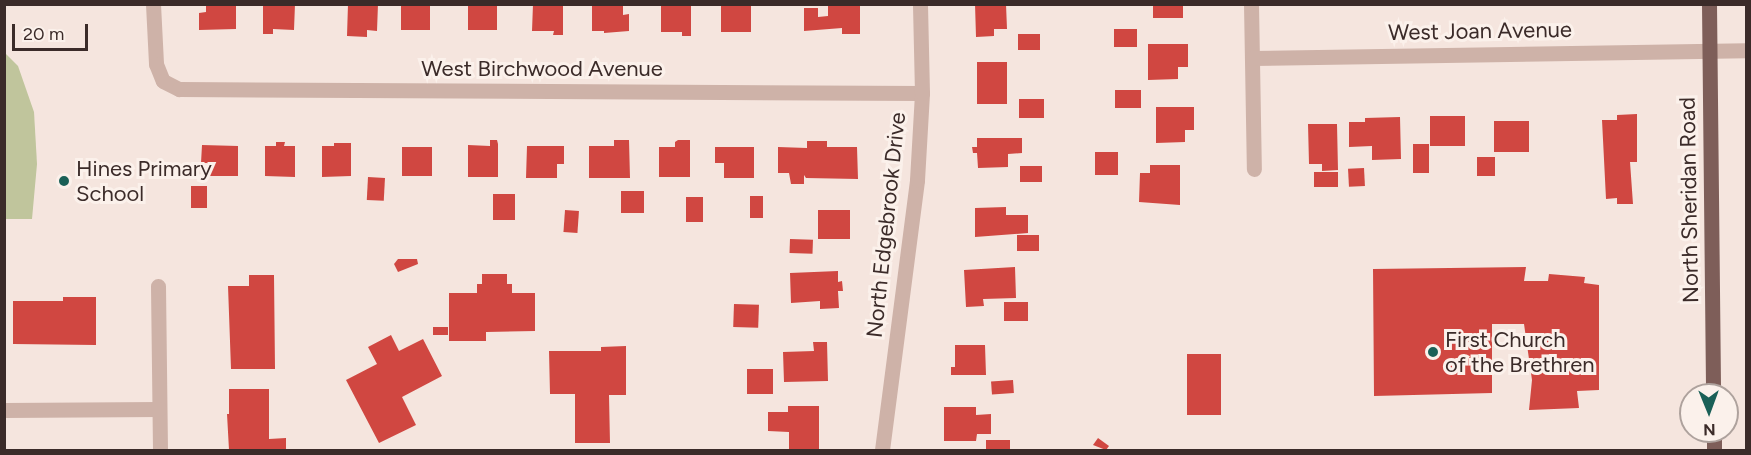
<!DOCTYPE html>
<html>
<head>
<meta charset="utf-8">
<style>
	body { margin:0 }
	#map { position:relative; width:1751px; height:455px; overflow:hidden; background:#f5e5de; font-family:Figtree,sans-serif }
	div>[style] { position:absolute }
	.green>* { inset:0; background:#c0c59c }
	.building>* { inset:0; background:#d04741; transform-origin:0 0 }
	.minor>* { height:15px; margin:-7.5px; padding:0 7.5px; transform-origin:7.5px; border-radius:7.5px; background:#ceb2a8 }
	.major>* { height:15px; margin:-7.5px; padding:0 7.5px; transform-origin:7.5px; border-radius:7.5px; background:#7e5e59 }
	.dots>* { width:16px; height:16px; translate:-50% -50%; box-sizing:border-box; border:3px solid #fbf1eb; border-radius:50% }
	span { translate:-50% -50%; white-space:nowrap; text-align:center; line-height:1.15; -webkit-text-stroke:6px #fbf1eb; paint-order:stroke }
	.street-label { font-size:22px; color:#3b2b29 }
	.poi-label { font-size:22px; color:#3b2b29 }
	.left { translate:0 -50%; text-align:left }
	.frame { position:absolute; inset:0; border:6px solid #3b2b29; pointer-events:none }
	.north { position:absolute; left:1679px; top:383px; width:60px; height:60px; box-sizing:border-box; background:#fbf1eb; border:2px solid #aea29d; border-radius:50%; rotate:179deg; font-size:16px; font-weight:700; line-height:24px; text-align:center; color:#3b2b29 }
	.north::after { content:''; display:block; margin:auto; width:21px; height:27px; background:#1a6057; clip-path:polygon(50% 0,100% 100%,50% 72%,0 100%) }
	.scale { position:absolute; left:12px; top:24px; width:76px; height:27px; box-sizing:border-box; border:3px solid #3b2b29; border-top:0; padding-left:8px; font-size:18px; line-height:21px; white-space:nowrap; color:#3b2b29; -webkit-text-stroke:4px #fbf1eb; paint-order:stroke }
</style>
</head>
<body>
<div id="map">
	<div class="green">
		<div style="clip-path:polygon(4px 52px,18px 66px,34px 112px,37px 164px,32px 219px,5px 219px)"></div>
	</div>
	<div class="building">
		<div style="clip-path:polygon(206px 4px,236px 4px,236px 29px,199px 30px,199px 13px,206px 12px)"></div>
		<div style="clip-path:polygon(263px 4px,295px 4px,294px 30px,273px 29px,273px 34px,263px 34px)"></div>
		<div style="clip-path:polygon(348px 4px,378px 4px,377px 31px,367px 30px,367px 37px,347px 36px)"></div>
		<div style="left:401px;top:4px;width:29px;height:26px"></div>
		<div style="left:468px;top:4px;width:29px;height:26px"></div>
		<div style="clip-path:polygon(533px 4px,563px 4px,563px 35px,553px 35px,554px 31px,532px 31px)"></div>
		<div style="clip-path:polygon(592px 4px,623px 4px,623px 15px,629px 14px,629px 31px,604px 33px,604px 31px,592px 31px)"></div>
		<div style="clip-path:polygon(661px 4px,691px 4px,691px 36px,682px 36px,682px 32px,661px 32px)"></div>
		<div style="left:721px;top:4px;width:30px;height:28px"></div>
		<div style="clip-path:polygon(828px 4px,860px 4px,860px 34px,842px 34px,842px 28px,804px 31px,804px 8px,818px 8px,818px 17px,828px 16px)"></div>
		<div style="clip-path:polygon(975px 4px,1006px 4px,1007px 29px,994px 29px,994px 36px,976px 37px)"></div>
		<div style="left:1153px;top:4px;width:30px;height:14px"></div>
		<div style="left:1114px;top:29px;width:23px;height:18px"></div>
		<div style="left:1040px;top:34px;width:16px;height:22px;rotate:90deg"></div>
		<div style="clip-path:polygon(1148px 44px,1188px 44px,1188px 67px,1178px 67px,1178px 79px,1148px 80px)"></div>
		<div style="left:1007px;top:62px;width:42px;height:30px;rotate:90deg"></div>
		<div style="left:1115px;top:90px;width:26px;height:18px"></div>
		<div style="left:1019px;top:99px;width:25px;height:19px"></div>
		<div style="clip-path:polygon(1156px 107px,1194px 107px,1194px 130px,1185px 130px,1185px 142px,1156px 143px)"></div>
		<div style="clip-path:polygon(1637px 114px,1637px 162px,1630px 162px,1633px 204px,1617px 204px,1617px 198px,1606px 199px,1602px 120px,1617px 120px,1617px 115px)"></div>
		<div style="left:1430px;top:116px;width:35px;height:30px"></div>
		<div style="clip-path:polygon(1400px 117px,1401px 159px,1372px 160px,1372px 146px,1349px 147px,1349px 122px,1365px 122px,1365px 118px)"></div>
		<div style="left:1494px;top:121px;width:35px;height:31px"></div>
		<div style="clip-path:polygon(1308px 124px,1337px 124px,1338px 170px,1322px 171px,1322px 164px,1309px 164px)"></div>
		<div style="clip-path:polygon(977px 138px,1022px 138px,1022px 153px,1008px 154px,1008px 167px,978px 168px,977px 153px,973px 153px,972px 147px,977px 147px)"></div>
		<div style="clip-path:polygon(490px 140px,497px 140px,498px 144px,498px 177px,468px 177px,468px 145px,490px 146px)"></div>
		<div style="clip-path:polygon(614px 140px,629px 140px,630px 178px,589px 178px,589px 146px,614px 146px)"></div>
		<div style="clip-path:polygon(678px 140px,690px 140px,690px 177px,659px 177px,659px 147px,675px 147px,675px 142px)"></div>
		<div style="clip-path:polygon(807px 141px,827px 141px,827px 147px,857px 147px,858px 179px,806px 178px,804px 175px,804px 184px,791px 184px,789px 173px,778px 173px,778px 147px,807px 148px)"></div>
		<div style="clip-path:polygon(276px 142px,285px 142px,284px 146px,295px 146px,295px 177px,265px 176px,265px 146px,276px 146px)"></div>
		<div style="clip-path:polygon(334px 143px,351px 143px,351px 176px,322px 177px,322px 146px,334px 146px)"></div>
		<div style="left:1413px;top:144px;width:16px;height:29px"></div>
		<div style="clip-path:polygon(202px 145px,238px 146px,238px 176px,207px 176px,207px 163px,201px 163px)"></div>
		<div style="clip-path:polygon(527px 146px,564px 146px,564px 164px,557px 164px,557px 178px,526px 178px)"></div>
		<div style="left:402px;top:147px;width:30px;height:29px"></div>
		<div style="clip-path:polygon(715px 147px,754px 147px,754px 178px,724px 178px,724px 163px,715px 163px)"></div>
		<div style="left:1095px;top:152px;width:23px;height:23px"></div>
		<div style="left:1477px;top:157px;width:18px;height:19px"></div>
		<div style="clip-path:polygon(1150px 165px,1180px 165px,1180px 205px,1139px 202px,1140px 173px,1150px 173px)"></div>
		<div style="left:1020px;top:166px;width:22px;height:16px"></div>
		<div style="left:1364px;top:168px;width:18px;height:16px;rotate:87deg"></div>
		<div style="left:1314px;top:172px;width:24px;height:15px"></div>
		<div style="left:368px;top:177px;width:17px;height:23px;rotate:3deg"></div>
		<div style="left:191px;top:186px;width:16px;height:22px"></div>
		<div style="left:621px;top:191px;width:23px;height:22px"></div>
		<div style="left:493px;top:194px;width:22px;height:26px"></div>
		<div style="left:750px;top:196px;width:13px;height:22px"></div>
		<div style="left:686px;top:197px;width:17px;height:25px"></div>
		<div style="clip-path:polygon(1006px 207px,1006px 215px,1028px 215px,1028px 233px,975px 237px,975px 208px)"></div>
		<div style="left:565px;top:210px;width:14px;height:22px;rotate:4deg"></div>
		<div style="left:818px;top:210px;width:32px;height:29px"></div>
		<div style="left:1017px;top:235px;width:22px;height:16px"></div>
		<div style="left:790px;top:239px;width:23px;height:14px;rotate:2deg"></div>
		<div style="clip-path:polygon(398px 259px,417px 259px,418px 264px,398px 272px,394px 264px)"></div>
		<div style="clip-path:polygon(1015px 267px,1016px 298px,983px 299px,984px 306px,966px 307px,964px 270px)"></div>
		<div style="clip-path:polygon(1526px 267px,1524px 281px,1548px 281px,1549px 274px,1585px 277px,1584px 283px,1599px 285px,1599px 390px,1577px 391px,1579px 408px,1529px 410px,1532px 380px,1524px 324px,1492px 324px,1492px 393px,1374px 396px,1373px 269px)"></div>
		<div style="clip-path:polygon(838px 271px,838px 282px,842px 281px,843px 291px,838px 291px,839px 308px,820px 309px,820px 301px,791px 303px,790px 273px)"></div>
		<div style="clip-path:polygon(482px 274px,507px 274px,507px 284px,512px 284px,512px 293px,535px 293px,535px 331px,486px 332px,486px 341px,449px 341px,449px 293px,477px 293px,477px 284px,482px 284px)"></div>
		<div style="clip-path:polygon(249px 275px,274px 275px,275px 369px,231px 369px,228px 286px,249px 286px)"></div>
		<div style="clip-path:polygon(63px 297px,96px 297px,96px 345px,13px 344px,13px 301px,63px 301px)"></div>
		<div style="left:1004px;top:302px;width:24px;height:19px"></div>
		<div style="left:734px;top:304px;width:25px;height:23px;rotate:2deg"></div>
		<div style="left:433px;top:327px;width:15px;height:8px"></div>
		<div style="clip-path:polygon(391px 335px,399px 351px,423px 339px,442px 376px,402px 397px,416px 425px,379px 443px,346px 380px,377px 364px,368px 347px)"></div>
		<div style="clip-path:polygon(813px 342px,827px 342px,828px 381px,784px 382px,783px 352px,814px 351px)"></div>
		<div style="clip-path:polygon(955px 345px,985px 345px,986px 375px,951px 375px,951px 367px,955px 367px)"></div>
		<div style="clip-path:polygon(626px 346px,626px 395px,609px 395px,610px 443px,575px 443px,575px 394px,550px 394px,549px 351px,601px 351px,601px 347px)"></div>
		<div style="left:1187px;top:354px;width:34px;height:61px"></div>
		<div style="left:747px;top:369px;width:26px;height:25px"></div>
		<div style="left:1013px;top:380px;width:13px;height:22px;rotate:86deg"></div>
		<div style="clip-path:polygon(229px 389px,269px 389px,269px 439px,286px 438px,286px 450px,229px 450px,227px 414px,229px 414px)"></div>
		<div style="clip-path:polygon(788px 406px,819px 406px,819px 450px,789px 450px,789px 432px,768px 431px,768px 412px,788px 412px)"></div>
		<div style="clip-path:polygon(944px 407px,976px 407px,976px 415px,991px 414px,991px 434px,977px 434px,976px 441px,944px 441px)"></div>
		<div style="clip-path:polygon(1098px 438px,1109px 446px,1106px 450px,1093px 445px)"></div>
		<div style="left:986px;top:440px;width:24px;height:10px"></div>
	</div>
	<div class="minor">
		<div style="left:153px;top:4px;width:60px;rotate:87.1deg"></div>
		<div style="left:156px;top:64px;width:18px;rotate:68deg"></div>
		<div style="left:163px;top:81px;width:18px;rotate:27deg"></div>
		<div style="left:179px;top:89px;width:743px;rotate:0.31deg"></div>
		<div style="left:1251px;top:4px;width:165px;rotate:89deg"></div>
		<div style="left:1252px;top:58px;width:494px;rotate:-0.9deg"></div>
		<div style="left:158px;top:286px;width:164px;rotate:89.3deg"></div>
		<div style="left:4px;top:410px;width:155px;rotate:-0.4deg"></div>
		<div style="left:882px;top:450px;width:272px;rotate:-82.6deg"></div>
		<div style="left:917px;top:180px;width:87px;rotate:-86.7deg"></div>
		<div style="left:922px;top:93px;width:89px;rotate:-91.3deg"></div>
	</div>
	<div class="major">
		<div style="left:1709px;top:4px;width:391px;rotate:89.4deg"></div>
		<div style="left:1714px;top:431px;width:19px;rotate:90deg"></div>
	</div>
	<div class="dots">
		<div style="left:64px;top:181px;background:#1a6057"></div>
		<div style="left:1433px;top:352px;background:#1a6057"></div>
	</div>
	<div class="street-label">
		<span style="left:1480px;top:31px;rotate:-1deg">West Joan Avenue</span>
		<span style="left:542px;top:69px">West Birchwood Avenue</span>
		<span style="left:1689px;top:200px;rotate:-91deg">North Sheridan Road</span>
		<span style="left:886px;top:225px;rotate:-84deg">North Edgebrook Drive</span>
	</div>
	<div class="poi-label">
		<span class="left" style="left:76px;top:181px">Hines Primary<br>School</span>
		<span class="left" style="left:1445px;top:352px">First Church<br>of the Brethren</span>
	</div>
	<div class="frame"></div>
	<div class="north">N</div>
	<div class="scale">20 m</div>
</div>
</body>
</html>
